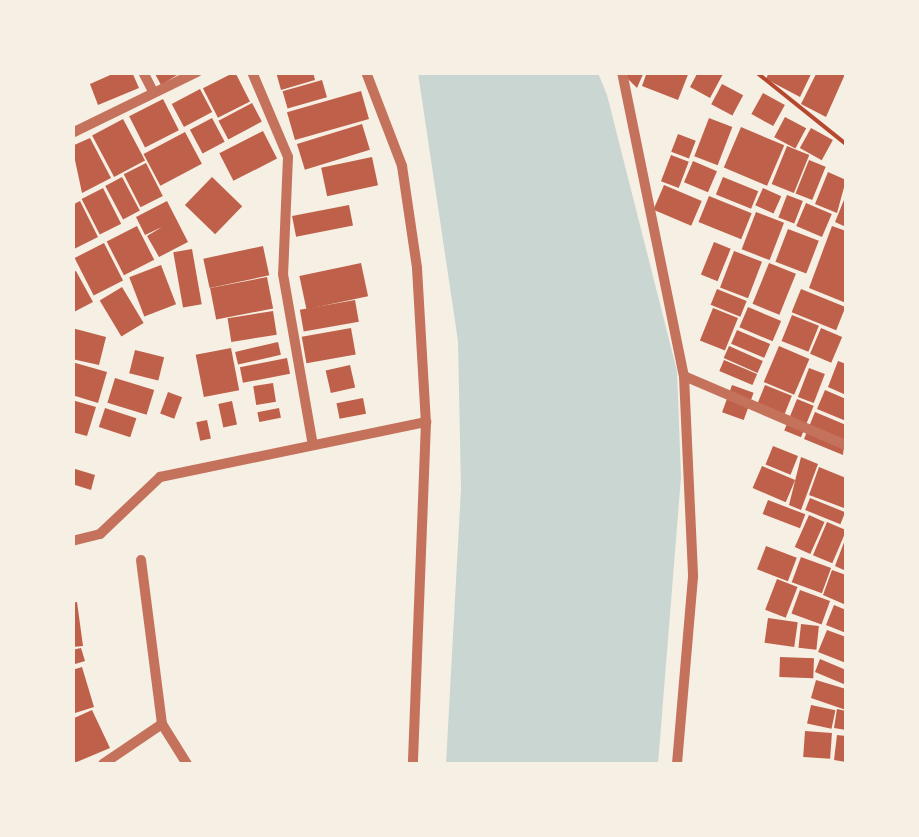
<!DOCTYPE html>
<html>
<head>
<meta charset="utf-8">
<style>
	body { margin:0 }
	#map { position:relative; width:919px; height:837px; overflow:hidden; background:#f6efe4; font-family:Helvetica,sans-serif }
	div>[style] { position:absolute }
	.water>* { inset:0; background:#c9d6d2 }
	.building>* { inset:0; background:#bf614a; transform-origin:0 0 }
	.path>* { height:4px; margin:-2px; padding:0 2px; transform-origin:2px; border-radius:2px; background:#b5482f }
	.minor>* { height:10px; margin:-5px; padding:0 5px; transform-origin:5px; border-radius:5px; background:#c5725c }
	span { translate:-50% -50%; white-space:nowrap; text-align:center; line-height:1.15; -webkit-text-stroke:8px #f6efe4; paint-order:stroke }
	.frame { position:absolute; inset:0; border:75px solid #f6efe4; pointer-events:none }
</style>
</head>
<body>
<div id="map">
	<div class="water">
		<div style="clip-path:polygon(418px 73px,598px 73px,607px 95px,677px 371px,681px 477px,658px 764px,446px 764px,461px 489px,458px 341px)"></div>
	</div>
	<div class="building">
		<div style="clip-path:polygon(117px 72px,132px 72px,139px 88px,98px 105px,90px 84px)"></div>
		<div style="clip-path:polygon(154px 72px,182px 72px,161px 85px)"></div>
		<div style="left:235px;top:72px;width:33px;height:36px;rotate:63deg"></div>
		<div style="clip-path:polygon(276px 72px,313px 72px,315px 80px,281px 90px)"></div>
		<div style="clip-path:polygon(621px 72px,644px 72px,637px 88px)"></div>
		<div style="clip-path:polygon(647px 72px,689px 72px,678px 100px,642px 86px)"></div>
		<div style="clip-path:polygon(698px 72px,724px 72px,710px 98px,690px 87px)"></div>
		<div style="clip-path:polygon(769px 72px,812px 72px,800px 97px,766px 79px)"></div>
		<div style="clip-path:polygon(817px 72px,846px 72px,826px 117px,801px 104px)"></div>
		<div style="left:322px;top:80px;width:18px;height:41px;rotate:74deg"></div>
		<div style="left:722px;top:84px;width:24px;height:23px;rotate:28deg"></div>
		<div style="left:200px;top:89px;width:26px;height:32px;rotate:62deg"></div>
		<div style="left:361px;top:91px;width:29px;height:77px;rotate:74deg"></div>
		<div style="left:763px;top:93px;width:25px;height:24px;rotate:29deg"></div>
		<div style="left:163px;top:99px;width:35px;height:38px;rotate:63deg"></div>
		<div style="left:252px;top:103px;width:21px;height:38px;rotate:62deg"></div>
		<div style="left:785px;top:117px;width:24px;height:23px;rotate:28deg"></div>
		<div style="left:212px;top:118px;width:27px;height:25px;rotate:62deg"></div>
		<div style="left:709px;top:118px;width:25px;height:41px;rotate:21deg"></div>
		<div style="left:123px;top:119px;width:47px;height:35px;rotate:62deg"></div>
		<div style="left:362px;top:124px;width:27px;height:68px;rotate:73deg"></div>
		<div style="left:741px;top:127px;width:47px;height:44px;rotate:23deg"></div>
		<div style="left:811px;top:128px;width:25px;height:23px;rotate:29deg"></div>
		<div style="left:263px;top:131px;width:31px;height:49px;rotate:63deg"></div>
		<div style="left:185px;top:132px;width:36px;height:47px;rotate:62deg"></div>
		<div style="left:678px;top:134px;width:19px;height:19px;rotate:21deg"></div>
		<div style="clip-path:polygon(90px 138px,111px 178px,82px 193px,72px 146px)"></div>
		<div style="left:787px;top:146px;width:24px;height:41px;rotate:22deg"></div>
		<div style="left:671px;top:155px;width:19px;height:28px;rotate:21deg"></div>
		<div style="left:372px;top:157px;width:29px;height:52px;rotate:78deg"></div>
		<div style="left:809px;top:160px;width:18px;height:36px;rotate:22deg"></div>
		<div style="left:693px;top:161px;width:26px;height:23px;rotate:23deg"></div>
		<div style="left:146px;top:163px;width:37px;height:25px;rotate:63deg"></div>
		<div style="clip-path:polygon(828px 172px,846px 180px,837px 213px,815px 204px)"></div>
		<div style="left:122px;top:177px;width:38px;height:19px;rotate:62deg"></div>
		<div style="left:212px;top:177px;width:42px;height:39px;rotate:44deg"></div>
		<div style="left:723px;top:177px;width:38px;height:19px;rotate:22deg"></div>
		<div style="left:664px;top:185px;width:41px;height:27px;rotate:23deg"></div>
		<div style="left:103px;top:188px;width:40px;height:24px;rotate:63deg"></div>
		<div style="left:763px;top:188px;width:20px;height:19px;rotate:24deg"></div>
		<div style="left:787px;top:195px;width:17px;height:24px;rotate:21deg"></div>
		<div style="clip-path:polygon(846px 195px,846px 227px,835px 222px)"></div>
		<div style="left:709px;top:196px;width:46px;height:28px;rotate:22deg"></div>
		<div style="clip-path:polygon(80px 201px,98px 237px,72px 250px,72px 205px)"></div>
		<div style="clip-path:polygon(167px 201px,188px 242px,159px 257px,147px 236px,162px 227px,145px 235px,136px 217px)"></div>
		<div style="left:806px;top:203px;width:28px;height:25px;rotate:23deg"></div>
		<div style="left:349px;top:205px;width:21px;height:58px;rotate:79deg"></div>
		<div style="left:756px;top:212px;width:30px;height:40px;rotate:21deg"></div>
		<div style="left:137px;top:226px;width:38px;height:34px;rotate:63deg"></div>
		<div style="clip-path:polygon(832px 226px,846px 231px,846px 303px,809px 288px)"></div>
		<div style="left:788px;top:229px;width:33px;height:35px;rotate:21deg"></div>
		<div style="left:714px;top:242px;width:18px;height:35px;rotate:22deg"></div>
		<div style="left:104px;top:243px;width:42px;height:33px;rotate:63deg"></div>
		<div style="left:263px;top:246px;width:30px;height:61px;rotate:78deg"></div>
		<div style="left:192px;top:249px;width:56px;height:19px;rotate:80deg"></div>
		<div style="left:734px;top:251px;width:30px;height:39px;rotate:21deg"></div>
		<div style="left:361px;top:263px;width:34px;height:63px;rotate:78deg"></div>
		<div style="left:769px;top:263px;width:29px;height:44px;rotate:22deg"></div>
		<div style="left:161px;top:265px;width:42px;height:34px;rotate:69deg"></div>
		<div style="clip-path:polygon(76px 271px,93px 302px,72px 313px,72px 272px)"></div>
		<div style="left:267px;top:277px;width:32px;height:58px;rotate:79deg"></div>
		<div style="left:122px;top:287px;width:42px;height:26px;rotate:59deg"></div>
		<div style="left:717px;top:289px;width:32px;height:17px;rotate:22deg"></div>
		<div style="left:801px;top:289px;width:48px;height:25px;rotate:22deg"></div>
		<div style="left:355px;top:300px;width:22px;height:56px;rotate:80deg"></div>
		<div style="left:748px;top:307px;width:36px;height:22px;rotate:23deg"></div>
		<div style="left:713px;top:308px;width:27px;height:35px;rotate:22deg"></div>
		<div style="left:273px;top:311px;width:24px;height:46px;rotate:81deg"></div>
		<div style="left:792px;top:315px;width:29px;height:28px;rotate:22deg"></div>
		<div style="clip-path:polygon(72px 328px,106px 337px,99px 365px,72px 359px)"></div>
		<div style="left:351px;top:328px;width:27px;height:50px;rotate:80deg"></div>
		<div style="left:821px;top:328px;width:23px;height:28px;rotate:23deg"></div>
		<div style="left:737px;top:330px;width:36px;height:15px;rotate:23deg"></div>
		<div style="left:278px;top:342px;width:13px;height:44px;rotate:77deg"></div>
		<div style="left:729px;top:346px;width:37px;height:13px;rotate:24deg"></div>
		<div style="left:779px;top:346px;width:33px;height:39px;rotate:23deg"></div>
		<div style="left:231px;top:348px;width:43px;height:36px;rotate:79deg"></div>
		<div style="left:135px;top:350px;width:30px;height:24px;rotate:14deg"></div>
		<div style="left:287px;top:358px;width:16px;height:48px;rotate:79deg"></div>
		<div style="left:724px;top:360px;width:36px;height:12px;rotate:23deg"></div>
		<div style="clip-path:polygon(838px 361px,846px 364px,846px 395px,828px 387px)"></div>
		<div style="clip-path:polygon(72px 362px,107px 372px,98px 403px,72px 395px)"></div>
		<div style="left:350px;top:365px;width:23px;height:25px;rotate:77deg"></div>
		<div style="left:809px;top:368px;width:17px;height:31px;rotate:21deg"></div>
		<div style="left:115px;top:378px;width:41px;height:26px;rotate:17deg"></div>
		<div style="left:273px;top:383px;width:19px;height:20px;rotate:81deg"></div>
		<div style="left:732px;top:385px;width:23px;height:29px;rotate:20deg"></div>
		<div style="left:765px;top:385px;width:29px;height:20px;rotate:22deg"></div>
		<div style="clip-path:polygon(825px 390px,846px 399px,846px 421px,817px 409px)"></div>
		<div style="left:168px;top:392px;width:15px;height:23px;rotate:20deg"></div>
		<div style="left:363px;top:398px;width:16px;height:27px;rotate:79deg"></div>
		<div style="left:797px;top:399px;width:18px;height:34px;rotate:22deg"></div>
		<div style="clip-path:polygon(72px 400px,96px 407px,87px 436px,72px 432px)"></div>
		<div style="left:232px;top:401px;width:24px;height:14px;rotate:78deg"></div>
		<div style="left:105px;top:408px;width:33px;height:20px;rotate:18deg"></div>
		<div style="left:279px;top:408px;width:10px;height:22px;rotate:79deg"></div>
		<div style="clip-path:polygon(815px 412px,846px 425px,843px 455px,804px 439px)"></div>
		<div style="left:207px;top:420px;width:19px;height:11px;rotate:78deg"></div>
		<div style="left:773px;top:446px;width:27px;height:20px;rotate:22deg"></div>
		<div style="clip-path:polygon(801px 457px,818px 464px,801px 510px,789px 505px)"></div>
		<div style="left:762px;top:466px;width:36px;height:24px;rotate:23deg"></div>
		<div style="clip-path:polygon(819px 467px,846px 478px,844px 508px,809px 495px)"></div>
		<div style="clip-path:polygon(72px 468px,95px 475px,91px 490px,72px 484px)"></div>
		<div style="left:810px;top:498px;width:38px;height:13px;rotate:22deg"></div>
		<div style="left:768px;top:500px;width:40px;height:15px;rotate:21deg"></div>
		<div style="left:809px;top:515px;width:17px;height:35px;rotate:24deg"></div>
		<div style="left:827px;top:522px;width:21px;height:36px;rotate:23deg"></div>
		<div style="clip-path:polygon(846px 537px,846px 571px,835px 566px)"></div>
		<div style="left:766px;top:546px;width:33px;height:25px;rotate:21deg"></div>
		<div style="left:801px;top:557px;width:32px;height:27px;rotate:20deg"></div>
		<div style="clip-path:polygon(832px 570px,846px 575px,846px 605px,823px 595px)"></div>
		<div style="left:777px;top:579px;width:22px;height:33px;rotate:21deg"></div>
		<div style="left:800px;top:590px;width:32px;height:25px;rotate:20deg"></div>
		<div style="clip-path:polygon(77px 602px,83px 646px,72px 647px,72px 603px)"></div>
		<div style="clip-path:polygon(834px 605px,846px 610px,846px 633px,826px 625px)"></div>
		<div style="left:768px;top:618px;width:30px;height:25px;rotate:8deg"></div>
		<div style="left:801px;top:624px;width:18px;height:24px;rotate:6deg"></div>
		<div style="clip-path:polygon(827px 630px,846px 637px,846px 663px,818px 652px)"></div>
		<div style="clip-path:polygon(81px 648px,85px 661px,72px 665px,72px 650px)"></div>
		<div style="left:780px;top:657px;width:34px;height:20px;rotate:2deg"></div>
		<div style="clip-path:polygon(820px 659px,846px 670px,846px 685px,815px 672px)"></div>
		<div style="clip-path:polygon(82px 667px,94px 707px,72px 714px,72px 670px)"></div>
		<div style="clip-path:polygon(816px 680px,846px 689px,846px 710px,811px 698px)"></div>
		<div style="left:811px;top:705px;width:25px;height:19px;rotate:12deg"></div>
		<div style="clip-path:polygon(837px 709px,846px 711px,846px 730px,834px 728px)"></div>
		<div style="clip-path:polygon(92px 710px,110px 748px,72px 764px,72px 719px)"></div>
		<div style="left:805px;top:731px;width:27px;height:26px;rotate:4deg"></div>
		<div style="clip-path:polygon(837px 735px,846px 736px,846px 762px,834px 760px)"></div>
	</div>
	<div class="path">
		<div style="left:756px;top:72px;width:115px;rotate:38.7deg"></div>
	</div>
	<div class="minor">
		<div style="left:143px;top:72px;width:22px;rotate:63deg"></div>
		<div style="left:252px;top:72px;width:92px;rotate:67deg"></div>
		<div style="left:288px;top:157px;width:117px;rotate:92.4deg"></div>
		<div style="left:283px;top:274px;width:169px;rotate:80.1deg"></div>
		<div style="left:366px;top:72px;width:101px;rotate:69deg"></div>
		<div style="left:402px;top:166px;width:103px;rotate:81.6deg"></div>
		<div style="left:417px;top:268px;width:154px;rotate:86.7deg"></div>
		<div style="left:426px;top:422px;width:342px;rotate:92.2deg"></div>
		<div style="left:622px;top:72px;width:310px;rotate:78.5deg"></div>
		<div style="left:684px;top:376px;width:201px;rotate:87.4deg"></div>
		<div style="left:693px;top:577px;width:188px;rotate:94.9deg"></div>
		<div style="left:72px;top:133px;width:139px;rotate:-26deg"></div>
		<div style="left:684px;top:376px;width:176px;rotate:23.1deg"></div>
		<div style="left:72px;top:541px;width:29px;rotate:-14deg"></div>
		<div style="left:100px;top:534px;width:83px;rotate:-43.5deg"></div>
		<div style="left:160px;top:477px;width:272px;rotate:-11.7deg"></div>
		<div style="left:141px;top:560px;width:165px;rotate:82.7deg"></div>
		<div style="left:103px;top:764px;width:71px;rotate:-34.1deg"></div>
		<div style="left:162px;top:724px;width:47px;rotate:58deg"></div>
	</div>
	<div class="frame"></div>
</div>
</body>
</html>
